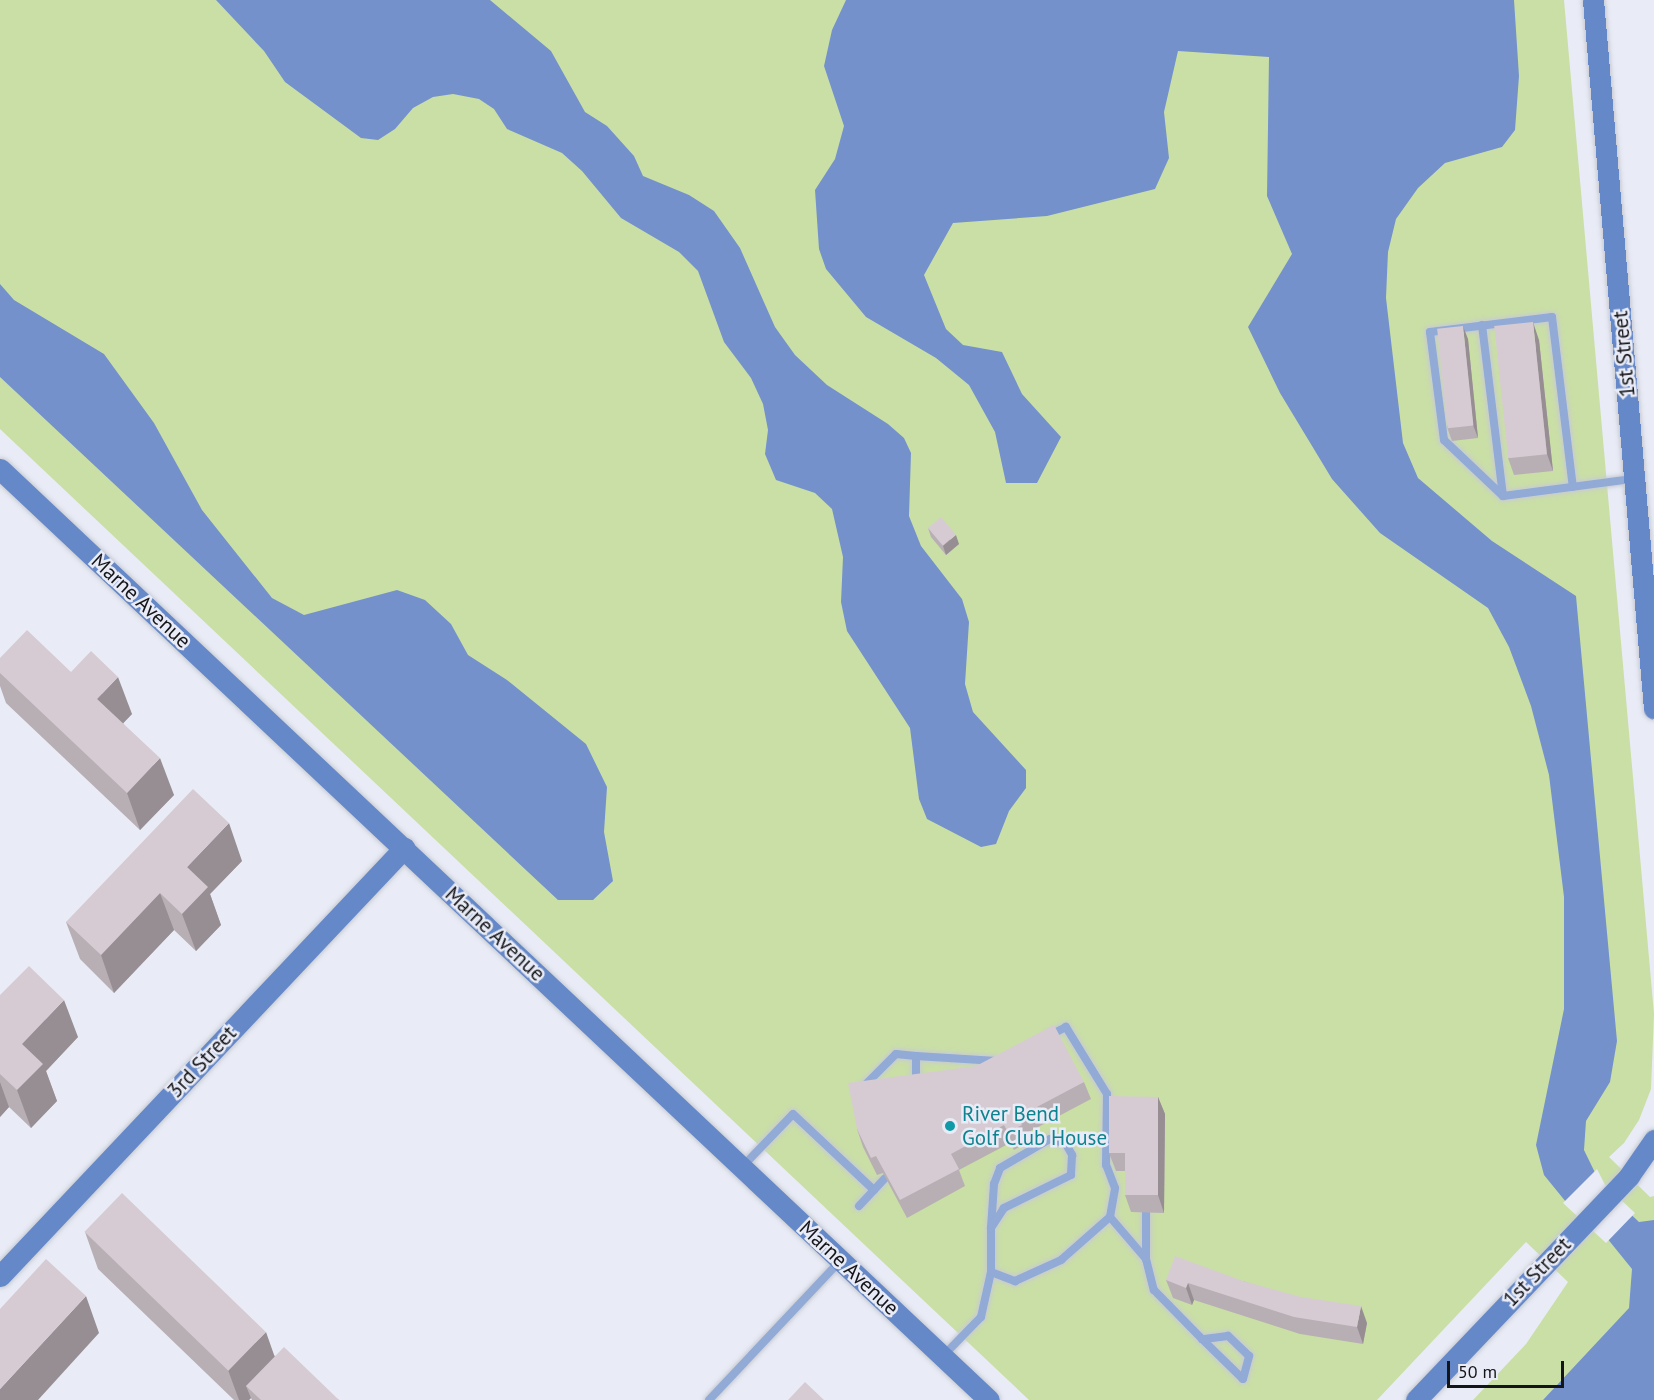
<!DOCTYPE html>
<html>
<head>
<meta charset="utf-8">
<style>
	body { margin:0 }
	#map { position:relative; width:1654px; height:1400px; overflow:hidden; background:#e9ecf6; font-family:"PT Sans",sans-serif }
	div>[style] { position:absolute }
	.green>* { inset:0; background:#cadfa6 }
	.water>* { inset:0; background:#7491cc }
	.pier>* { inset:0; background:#e9ecf6 }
	.roads { filter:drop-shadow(0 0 2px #c7cad3) drop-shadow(0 0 2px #c7cad3) }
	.lane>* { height:8px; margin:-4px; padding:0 4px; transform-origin:4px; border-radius:4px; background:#91aad6 }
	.secondary>* { height:21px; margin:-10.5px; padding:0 10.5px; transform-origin:10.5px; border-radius:10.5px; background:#6588c8 }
	.wall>* { inset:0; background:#b8afb5 }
	.shaded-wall>* { inset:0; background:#968e93 }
	.building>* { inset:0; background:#d6cbd2; transform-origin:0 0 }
	.dots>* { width:16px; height:16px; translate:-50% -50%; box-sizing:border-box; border:3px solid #e9ecf6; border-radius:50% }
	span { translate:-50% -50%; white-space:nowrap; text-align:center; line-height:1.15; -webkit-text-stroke:5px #e9ecf6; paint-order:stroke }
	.street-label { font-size:21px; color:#141519 }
	.culture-label { font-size:21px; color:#0d838f }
	.left { translate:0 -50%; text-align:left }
	.scale { position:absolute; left:1447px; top:1361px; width:117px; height:27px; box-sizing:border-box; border:3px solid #141519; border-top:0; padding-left:8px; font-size:18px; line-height:21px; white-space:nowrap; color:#141519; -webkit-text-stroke:4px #e9ecf6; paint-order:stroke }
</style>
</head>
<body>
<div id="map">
	<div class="green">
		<div style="clip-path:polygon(0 0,1564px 0,1654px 1014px,1651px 1089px,1639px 1120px,1624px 1143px,1609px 1157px,1650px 1197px,1654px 1196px,1654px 1400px,1473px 1400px,1526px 1344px,1568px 1282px,1526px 1242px,1377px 1400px,1029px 1400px,0 429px)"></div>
	</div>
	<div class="water">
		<div style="clip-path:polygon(216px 0,490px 0,551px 51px,585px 112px,607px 126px,634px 156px,643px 176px,689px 195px,714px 211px,740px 248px,775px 327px,795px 355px,827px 385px,888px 424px,904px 438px,911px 453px,909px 516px,921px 546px,962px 599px,969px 622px,965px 684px,973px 712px,1026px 770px,1026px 788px,1009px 811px,996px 844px,981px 847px,927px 819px,919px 799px,910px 728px,847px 631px,841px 602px,843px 557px,832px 509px,815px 493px,776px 480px,765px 454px,768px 430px,763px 404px,751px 378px,724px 342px,698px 271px,679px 252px,621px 218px,582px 171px,562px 153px,507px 129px,494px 109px,479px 99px,453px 94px,433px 97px,413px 108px,395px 129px,378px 140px,361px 138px,285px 82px,264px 51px)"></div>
		<div style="clip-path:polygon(846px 0,1514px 0,1519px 76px,1515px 130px,1502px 147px,1445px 163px,1418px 188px,1396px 219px,1388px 252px,1386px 298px,1403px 443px,1418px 478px,1492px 541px,1576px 596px,1617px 1041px,1610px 1082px,1586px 1121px,1584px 1150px,1602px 1187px,1639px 1222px,1654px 1220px,1654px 1400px,1543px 1400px,1629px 1308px,1632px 1269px,1598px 1227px,1566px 1202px,1544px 1175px,1536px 1145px,1564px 1009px,1564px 897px,1549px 775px,1531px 706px,1509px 647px,1488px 608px,1380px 533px,1332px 479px,1280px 393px,1248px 327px,1292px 254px,1267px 196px,1269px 57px,1178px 51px,1164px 112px,1169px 158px,1155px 189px,1047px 216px,953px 223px,924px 275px,946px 329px,963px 345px,1002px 352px,1022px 394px,1061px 437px,1037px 483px,1006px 483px,995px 432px,969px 385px,936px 358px,866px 317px,826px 269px,819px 249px,815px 190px,835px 159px,844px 126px,824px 66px,832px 30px)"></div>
		<div style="clip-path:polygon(0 284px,14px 300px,104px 354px,154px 423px,202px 510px,272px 598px,304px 615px,397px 590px,425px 600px,451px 624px,468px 655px,507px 680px,586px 744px,607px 787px,604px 832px,613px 881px,593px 900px,558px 900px,0 377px)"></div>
	</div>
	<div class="pier">
		<div style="clip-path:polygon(1597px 1169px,1605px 1185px,1635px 1213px,1606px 1243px,1563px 1203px)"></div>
	</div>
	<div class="roads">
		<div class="lane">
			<div style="left:1482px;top:325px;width:172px;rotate:83deg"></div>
			<div style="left:1503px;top:496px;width:81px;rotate:-136.5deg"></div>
			<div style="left:1444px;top:440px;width:109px;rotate:-97.4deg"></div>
			<div style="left:1430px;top:332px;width:123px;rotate:-7deg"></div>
			<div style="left:1552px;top:317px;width:171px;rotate:83deg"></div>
			<div style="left:1503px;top:496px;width:131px;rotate:-7.5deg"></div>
			<div style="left:921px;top:1080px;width:6px;rotate:-141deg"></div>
			<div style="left:916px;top:1076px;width:20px;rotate:-90deg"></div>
			<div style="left:916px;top:1056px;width:81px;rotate:3.5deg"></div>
			<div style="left:864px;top:1086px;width:45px;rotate:-45deg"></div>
			<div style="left:896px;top:1054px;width:20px;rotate:6deg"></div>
			<div style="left:743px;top:1166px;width:72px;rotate:-46.1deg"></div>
			<div style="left:793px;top:1114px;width:111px;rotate:43.2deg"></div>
			<div style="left:874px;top:1190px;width:22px;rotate:133deg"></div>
			<div style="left:874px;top:1190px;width:16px;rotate:-47deg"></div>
			<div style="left:1110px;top:1217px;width:55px;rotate:49.4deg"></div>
			<div style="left:1146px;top:1259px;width:32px;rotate:76deg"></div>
			<div style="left:1154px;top:1290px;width:69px;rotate:45.6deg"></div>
			<div style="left:1202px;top:1339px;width:57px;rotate:44.3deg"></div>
			<div style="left:1243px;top:1379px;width:24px;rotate:-75deg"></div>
			<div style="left:1249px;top:1356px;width:29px;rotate:-136deg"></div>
			<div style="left:1228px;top:1336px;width:26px;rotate:173deg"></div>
			<div style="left:1146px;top:1259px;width:47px;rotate:-90deg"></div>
			<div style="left:991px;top:1272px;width:26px;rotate:21deg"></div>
			<div style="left:1015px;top:1281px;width:51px;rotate:-24.5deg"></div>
			<div style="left:1061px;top:1260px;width:65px;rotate:-41.3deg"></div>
			<div style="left:1110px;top:1217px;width:29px;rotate:-80deg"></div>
			<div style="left:1115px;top:1188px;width:25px;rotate:-111deg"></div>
			<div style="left:1106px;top:1165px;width:71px;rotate:-89.2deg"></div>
			<div style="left:1107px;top:1094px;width:79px;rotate:-121.5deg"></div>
			<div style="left:1066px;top:1027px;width:18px;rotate:153deg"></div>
			<div style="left:944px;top:1355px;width:53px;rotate:-45.8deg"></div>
			<div style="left:981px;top:1317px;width:46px;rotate:-77.5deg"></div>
			<div style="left:991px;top:1272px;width:44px;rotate:-90deg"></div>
			<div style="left:991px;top:1228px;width:44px;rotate:-86.1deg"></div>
			<div style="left:994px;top:1184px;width:17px;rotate:-69deg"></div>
			<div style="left:1000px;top:1168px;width:58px;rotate:-30.1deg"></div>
			<div style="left:1050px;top:1139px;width:17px;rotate:17deg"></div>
			<div style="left:1066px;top:1144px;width:13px;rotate:61deg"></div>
			<div style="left:1072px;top:1155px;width:20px;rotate:93deg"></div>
			<div style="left:1071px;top:1175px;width:75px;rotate:153.8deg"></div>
			<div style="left:1004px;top:1208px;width:24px;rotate:123deg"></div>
			<div style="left:709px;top:1400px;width:191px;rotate:-46.7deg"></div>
		</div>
		<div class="secondary">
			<div style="left:1593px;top:0;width:711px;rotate:85.08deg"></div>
			<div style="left:0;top:469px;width:1358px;rotate:43.27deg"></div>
			<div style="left:0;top:1276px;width:589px;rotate:-46.65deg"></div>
			<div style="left:1416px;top:1400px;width:309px;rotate:-46.4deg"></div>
			<div style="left:1629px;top:1176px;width:44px;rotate:-55.2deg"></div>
		</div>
	</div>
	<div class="wall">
		<div style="clip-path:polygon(1468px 339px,1478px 438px,1452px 441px,1447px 427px)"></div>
		<div style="clip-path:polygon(1539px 340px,1553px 471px,1514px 475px,1508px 458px)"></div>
		<div style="clip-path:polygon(928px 528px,959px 544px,946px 555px,931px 537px)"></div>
		<div style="clip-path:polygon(0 658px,71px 672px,132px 714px,123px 723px,174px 795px,140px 830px,6px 703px,0 686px)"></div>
		<div style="clip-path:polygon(242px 861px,210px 894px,221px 925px,196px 951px,174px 930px,114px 993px,80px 959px,66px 922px)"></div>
		<div style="clip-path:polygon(0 995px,78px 1037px,46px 1071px,57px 1101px,31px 1128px,9px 1107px,0 1117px)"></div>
		<div style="clip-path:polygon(1084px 1082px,1091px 1099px,1025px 1134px,1028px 1142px,1014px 1150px,1010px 1143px,959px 1170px,965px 1186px,907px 1218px,883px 1173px,877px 1175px,863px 1147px,857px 1129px)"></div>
		<div style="clip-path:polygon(1158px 1097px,1165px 1114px,1164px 1213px,1131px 1212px,1125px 1195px,1125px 1171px,1116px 1171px,1109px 1153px)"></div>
		<div style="clip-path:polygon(85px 1232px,275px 1356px,339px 1400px,252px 1400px,251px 1398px,249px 1400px,234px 1400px,98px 1269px)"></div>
		<div style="clip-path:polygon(1166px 1280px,1243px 1281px,1367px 1323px,1363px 1344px,1300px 1334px,1194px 1300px,1192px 1305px,1173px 1298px)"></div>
	</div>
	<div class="shaded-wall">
		<div style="clip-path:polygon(1533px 322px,1539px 340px,1553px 471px,1547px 454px)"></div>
		<div style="clip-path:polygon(1463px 326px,1468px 339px,1478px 438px,1473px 425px)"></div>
		<div style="clip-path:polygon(956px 535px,959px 544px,946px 555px,943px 546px)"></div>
		<div style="clip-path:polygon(118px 677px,132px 714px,111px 736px,97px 699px)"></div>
		<div style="clip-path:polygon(160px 758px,174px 795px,140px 830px,127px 793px)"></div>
		<div style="clip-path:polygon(229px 823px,242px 861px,210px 894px,221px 925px,196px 951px,182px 914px,187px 867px)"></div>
		<div style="clip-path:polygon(160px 893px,174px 930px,114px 993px,101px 955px)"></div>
		<div style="clip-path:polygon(64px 1000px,78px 1037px,46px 1071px,57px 1101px,31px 1128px,17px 1090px,22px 1044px)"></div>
		<div style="clip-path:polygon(0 1082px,9px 1107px,0 1117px)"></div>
		<div style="clip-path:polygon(1158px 1097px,1165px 1114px,1164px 1213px,1158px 1195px)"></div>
		<div style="clip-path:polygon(1188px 1283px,1194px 1300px,1192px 1305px,1186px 1288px)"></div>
		<div style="clip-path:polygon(86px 1296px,99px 1333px,38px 1400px,0 1400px,0 1389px)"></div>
		<div style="clip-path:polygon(1361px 1306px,1367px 1323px,1363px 1344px,1357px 1327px)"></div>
		<div style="clip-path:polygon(266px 1332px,279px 1369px,246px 1386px,251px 1398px,249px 1400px,239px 1400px,228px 1370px)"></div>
	</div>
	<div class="building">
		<div style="left:1533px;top:322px;width:133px;height:39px;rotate:84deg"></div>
		<div style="left:1463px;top:326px;width:100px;height:26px;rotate:84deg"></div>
		<div style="left:941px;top:517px;width:23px;height:17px;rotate:50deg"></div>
		<div style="clip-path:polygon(27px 630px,71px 672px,91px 651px,118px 677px,97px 699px,160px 758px,127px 793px,0 673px,0 658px)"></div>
		<div style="clip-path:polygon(193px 789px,229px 823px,187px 867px,208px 887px,182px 914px,160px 893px,101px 955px,66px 922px)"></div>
		<div style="clip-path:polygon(29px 966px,64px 1000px,22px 1044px,43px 1064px,17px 1090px,0 1074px,0 995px)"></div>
		<div style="clip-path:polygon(1054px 1025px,1084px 1082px,1018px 1117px,1022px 1125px,1008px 1132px,1004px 1125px,951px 1154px,959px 1169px,900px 1200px,876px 1156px,871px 1158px,857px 1129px,848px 1083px,976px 1066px)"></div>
		<div style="clip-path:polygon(1109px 1096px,1158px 1097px,1158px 1195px,1125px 1195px,1125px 1153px,1109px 1153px)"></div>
		<div style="left:122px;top:1193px;width:200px;height:54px;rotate:44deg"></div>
		<div style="clip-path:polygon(1175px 1256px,1243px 1281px,1301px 1297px,1361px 1306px,1357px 1327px,1294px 1317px,1188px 1283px,1186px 1288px,1166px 1280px)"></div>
		<div style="clip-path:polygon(46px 1259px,86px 1296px,0 1389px,0 1309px)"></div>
		<div style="clip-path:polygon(284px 1347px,339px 1400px,261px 1400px,246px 1386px)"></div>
		<div style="clip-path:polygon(805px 1382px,824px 1400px,788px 1400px)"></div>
	</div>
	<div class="dots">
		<div style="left:950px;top:1126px;background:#0f9aa8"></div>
	</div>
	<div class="street-label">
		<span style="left:1624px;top:354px;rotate:-95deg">1st Street</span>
		<span style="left:141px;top:601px;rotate:43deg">Marne Avenue</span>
		<span style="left:495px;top:934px;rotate:43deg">Marne Avenue</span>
		<span style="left:202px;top:1062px;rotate:-47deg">3rd Street</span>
		<span style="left:849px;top:1268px;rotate:43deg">Marne Avenue</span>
		<span style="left:1537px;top:1272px;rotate:-46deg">1st Street</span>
	</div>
	<div class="culture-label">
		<span class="left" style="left:962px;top:1126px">River Bend<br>Golf Club House</span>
	</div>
	<div class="scale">50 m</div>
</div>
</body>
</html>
